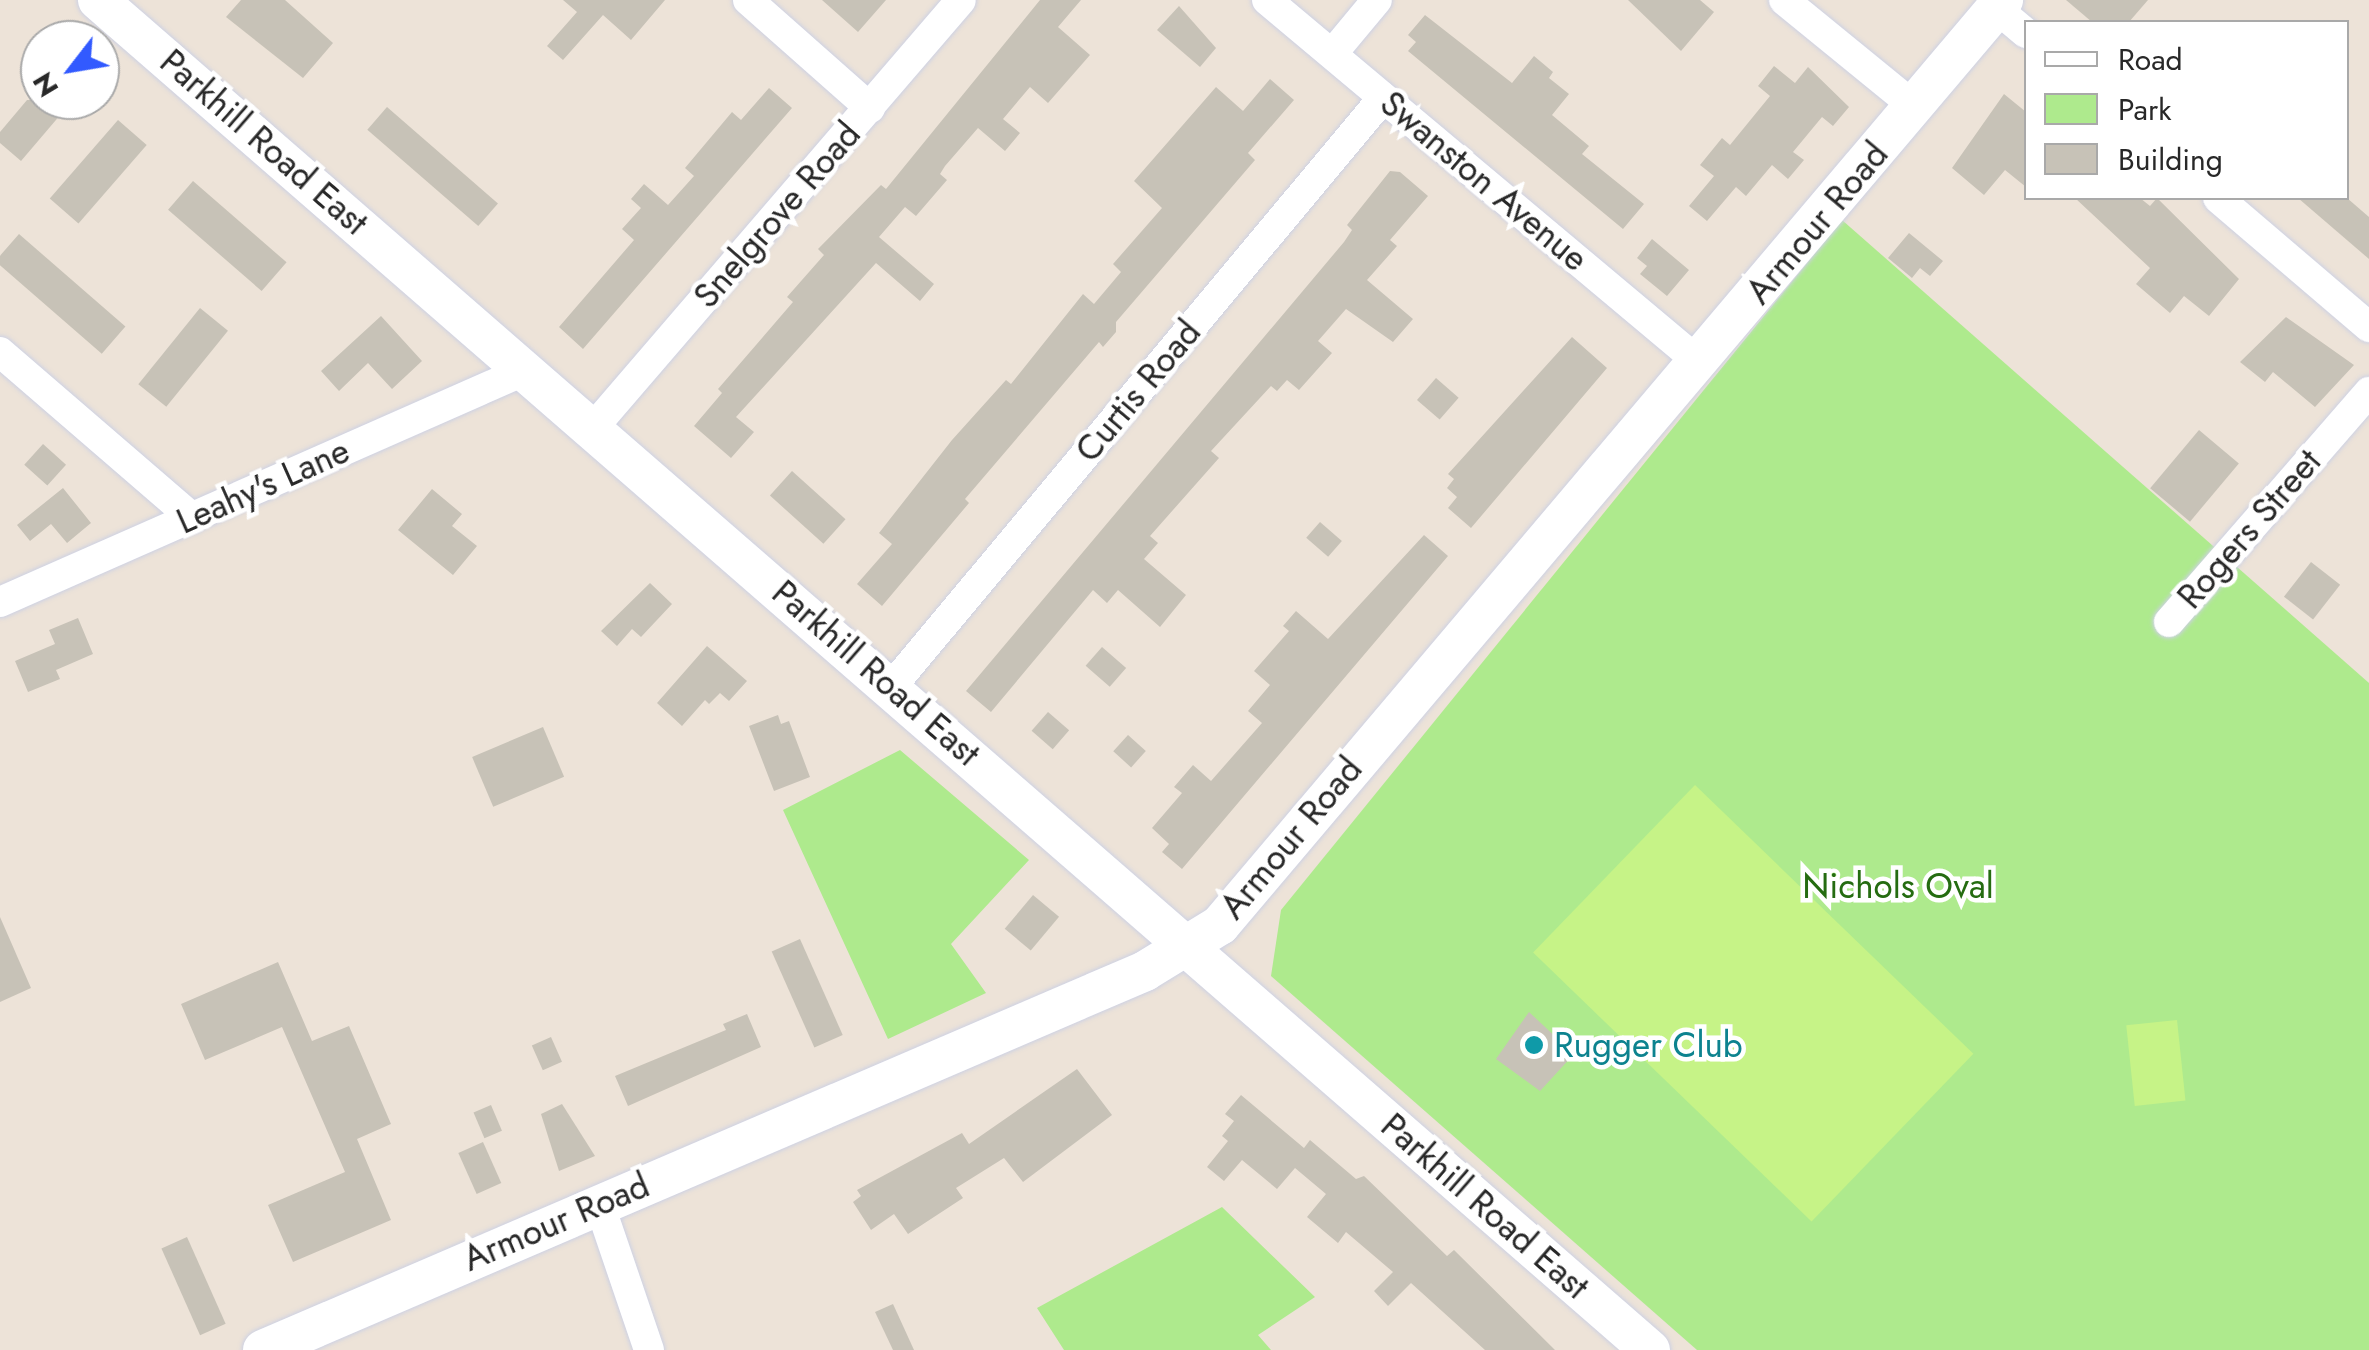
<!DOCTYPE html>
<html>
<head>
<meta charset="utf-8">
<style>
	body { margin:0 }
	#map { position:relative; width:2369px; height:1350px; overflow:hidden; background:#ede3d8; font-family:Jost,sans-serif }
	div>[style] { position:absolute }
	.green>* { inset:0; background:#aeea8d }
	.pitch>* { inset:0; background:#c6f387; transform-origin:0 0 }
	.building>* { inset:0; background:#c7c2b7; transform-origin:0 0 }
	.roads { filter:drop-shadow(0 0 2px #cdd1e3) drop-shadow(0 0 2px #cdd1e3) }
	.minor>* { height:30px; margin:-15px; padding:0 15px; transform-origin:15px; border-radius:15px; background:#fff }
	.secondary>* { height:40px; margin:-20px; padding:0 20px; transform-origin:20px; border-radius:20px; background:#fff }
	.dots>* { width:28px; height:28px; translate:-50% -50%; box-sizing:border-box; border:5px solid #fff; border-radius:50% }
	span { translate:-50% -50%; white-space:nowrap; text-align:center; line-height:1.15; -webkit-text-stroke:9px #fff; paint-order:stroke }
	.street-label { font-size:35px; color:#282828 }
	.park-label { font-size:35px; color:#256c11 }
	.culture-label { font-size:35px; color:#0d838f }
	.left { translate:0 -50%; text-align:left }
	.legend { position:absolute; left:2024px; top:20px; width:325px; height:180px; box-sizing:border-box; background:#fff; border:2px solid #a9a9a9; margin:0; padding:12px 18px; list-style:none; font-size:30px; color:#282828 }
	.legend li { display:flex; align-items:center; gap:20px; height:50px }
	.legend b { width:50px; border:2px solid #a9a9a9 }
	.north { position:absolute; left:20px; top:20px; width:100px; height:100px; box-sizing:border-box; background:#fff; border:2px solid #a9a9a9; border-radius:50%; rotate:239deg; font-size:28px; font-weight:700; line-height:40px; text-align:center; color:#282828 }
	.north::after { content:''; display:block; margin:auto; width:35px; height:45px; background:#325aff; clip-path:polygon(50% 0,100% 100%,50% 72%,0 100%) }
</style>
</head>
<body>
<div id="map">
	<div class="green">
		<div style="clip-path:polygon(1842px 220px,2369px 683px,2369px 1350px,1697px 1350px,1271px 976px,1281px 910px)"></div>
		<div style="clip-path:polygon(900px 750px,1029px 860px,951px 944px,986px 993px,888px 1039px,783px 810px)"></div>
		<div style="clip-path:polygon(1222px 1207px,1315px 1297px,1258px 1335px,1271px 1350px,1064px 1350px,1037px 1308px)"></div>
	</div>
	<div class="pitch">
		<div style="left:1695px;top:785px;width:387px;height:233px;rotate:44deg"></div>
		<div style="left:2177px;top:1020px;width:81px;height:51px;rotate:84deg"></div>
	</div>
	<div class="building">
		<div style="clip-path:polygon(241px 0,285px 0,333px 43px,303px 78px,226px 17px)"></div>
		<div style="clip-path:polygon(563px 0,665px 0,631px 40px,603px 15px,563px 60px,547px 46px,577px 12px)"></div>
		<div style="clip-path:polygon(822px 0,886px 0,858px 32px)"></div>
		<div style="clip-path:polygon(1040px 0,1081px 0,1058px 27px,1090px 55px,1048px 103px,1030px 87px,1003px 119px,1020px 133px,1005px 151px,978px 128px,945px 166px,940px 174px,947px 180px,916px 216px,905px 207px,879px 237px,934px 284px,920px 301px,876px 263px,736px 417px,754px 432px,731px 458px,694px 426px,722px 393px,718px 389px,793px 302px,787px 297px,824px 255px,818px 249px,881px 185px,886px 189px)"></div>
		<div style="clip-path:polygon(1628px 0,1700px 0,1714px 12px,1681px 51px)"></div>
		<div style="clip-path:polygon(2066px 0,2148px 0,2129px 22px,2092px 22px)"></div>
		<div style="clip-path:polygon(1179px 6px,1216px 48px,1200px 67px,1157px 30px)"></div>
		<div style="clip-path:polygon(1425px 15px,1512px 83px,1534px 56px,1553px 72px,1549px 78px,1569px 94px,1552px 115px,1589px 146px,1582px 154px,1644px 204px,1623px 229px,1408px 51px,1416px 42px,1408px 35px)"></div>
		<div style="clip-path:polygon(1774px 66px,1795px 83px,1808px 67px,1849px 107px,1833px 126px,1822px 117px,1793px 152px,1804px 160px,1788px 179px,1772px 165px,1746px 196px,1736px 187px,1707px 221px,1689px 206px,1714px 176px,1700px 165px,1722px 138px,1730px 145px,1770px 96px,1758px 86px)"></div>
		<div style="clip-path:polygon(1270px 79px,1294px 100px,1248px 153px,1255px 160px,1116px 322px,1116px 332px,1103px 347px,1099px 342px,965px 499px,969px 503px,882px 606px,857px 584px,892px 544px,879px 533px,952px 440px,1006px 380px,1011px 384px,1083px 294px,1094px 304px,1121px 272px,1113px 264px,1162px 208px,1134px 181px,1216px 87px,1243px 111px)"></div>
		<div style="clip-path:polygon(769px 88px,792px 108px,583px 349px,559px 327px,634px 240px,622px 229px,641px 208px,631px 199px,644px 184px,668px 205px,694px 176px,685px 168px,732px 112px,741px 120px)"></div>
		<div style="clip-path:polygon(2004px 94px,2026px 112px,2026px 187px,2005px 170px,1984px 195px,1952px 168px)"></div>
		<div style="clip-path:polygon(27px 100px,73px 100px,21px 161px,0 143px,0 132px)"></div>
		<div style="left:387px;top:107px;width:147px;height:30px;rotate:41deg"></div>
		<div style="left:118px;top:120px;width:38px;height:104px;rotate:41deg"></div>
		<div style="clip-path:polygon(1390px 171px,1400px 172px,1428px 196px,1390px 240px,1397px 246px,1367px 280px,1413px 319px,1393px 342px,1346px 309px,1318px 341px,1332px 353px,1299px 390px,1287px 380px,1277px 391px,1271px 386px,1211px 451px,1219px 458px,1150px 536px,1158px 543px,1144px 559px,1186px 595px,1160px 627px,1118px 590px,1107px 603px,1093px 590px,991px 712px,966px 691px,1344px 242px,1352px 230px,1347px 225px)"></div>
		<div style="left:193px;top:181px;width:124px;height:38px;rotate:41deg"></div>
		<div style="clip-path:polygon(2075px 198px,2140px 198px,2150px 206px,2157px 198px,2239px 279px,2209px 316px,2184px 296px,2170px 313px,2136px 284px,2150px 268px)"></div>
		<div style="clip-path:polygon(2298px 198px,2347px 198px,2369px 217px,2369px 259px)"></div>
		<div style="clip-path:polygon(1909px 233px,1943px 261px,1930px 276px,1920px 268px,1912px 278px,1888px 258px)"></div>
		<div style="left:19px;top:234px;width:141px;height:36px;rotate:41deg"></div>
		<div style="clip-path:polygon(1652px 239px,1689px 270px,1667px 296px,1640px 274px,1647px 266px,1637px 258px)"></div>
		<div style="left:200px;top:308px;width:36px;height:98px;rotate:39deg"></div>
		<div style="clip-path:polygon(381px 316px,422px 361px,392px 389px,368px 363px,339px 391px,321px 371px)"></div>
		<div style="clip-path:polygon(2286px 317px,2354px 365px,2315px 407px,2273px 372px,2265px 382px,2240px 362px)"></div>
		<div style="clip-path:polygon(1572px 337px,1607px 368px,1471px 528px,1448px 508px,1457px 497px,1447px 488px,1454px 479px,1448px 474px)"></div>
		<div style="left:1436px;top:378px;width:30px;height:29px;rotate:41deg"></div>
		<div style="left:2199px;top:430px;width:52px;height:76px;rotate:40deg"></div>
		<div style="left:43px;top:444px;width:31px;height:28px;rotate:42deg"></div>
		<div style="left:792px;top:471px;width:72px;height:33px;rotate:42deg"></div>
		<div style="clip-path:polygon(63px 488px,91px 523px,67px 543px,51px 524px,30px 541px,17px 525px)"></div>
		<div style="clip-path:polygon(432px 489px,462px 514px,452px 526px,477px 546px,453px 575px,398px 530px)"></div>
		<div style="left:1320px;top:522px;width:29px;height:21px;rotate:41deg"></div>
		<div style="clip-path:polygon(1424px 535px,1448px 556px,1182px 869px,1162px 852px,1169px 844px,1152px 828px,1182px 793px,1174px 787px,1193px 765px,1211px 781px,1262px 723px,1248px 711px,1270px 685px,1254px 671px,1289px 631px,1283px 626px,1296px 611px,1328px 639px)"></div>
		<div style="left:2311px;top:562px;width:37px;height:44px;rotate:38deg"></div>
		<div style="clip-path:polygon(650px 583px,672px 604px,641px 637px,632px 629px,617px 646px,601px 631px)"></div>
		<div style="clip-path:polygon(78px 618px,93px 654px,56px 670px,60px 679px,28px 692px,15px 661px,55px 644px,49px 630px)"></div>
		<div style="clip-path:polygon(707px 646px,747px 681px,729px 701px,720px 693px,709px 704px,705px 700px,682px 726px,657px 703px)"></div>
		<div style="left:1102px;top:647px;width:32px;height:25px;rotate:41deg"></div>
		<div style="left:1048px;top:712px;width:28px;height:25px;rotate:41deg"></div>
		<div style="clip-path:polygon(778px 715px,781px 724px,789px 721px,810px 777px,774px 791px,749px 726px)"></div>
		<div style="left:543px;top:727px;width:54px;height:77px;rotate:67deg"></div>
		<div style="left:1128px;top:735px;width:24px;height:22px;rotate:42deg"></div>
		<div style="left:1033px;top:895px;width:34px;height:44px;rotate:40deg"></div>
		<div style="clip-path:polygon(0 917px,31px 988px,0 1002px)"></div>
		<div style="left:800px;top:939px;width:105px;height:31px;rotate:66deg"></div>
		<div style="clip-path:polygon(278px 962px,312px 1041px,349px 1026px,391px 1124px,357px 1139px,391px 1220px,293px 1262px,268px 1205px,345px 1172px,282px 1027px,205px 1060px,181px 1004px)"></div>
		<div style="clip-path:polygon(1529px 1012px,1574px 1054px,1540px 1091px,1496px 1059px)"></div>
		<div style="clip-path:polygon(747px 1014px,761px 1047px,628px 1106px,615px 1076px,726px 1030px,723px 1024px)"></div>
		<div style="left:551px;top:1037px;width:27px;height:21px;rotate:66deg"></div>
		<div style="clip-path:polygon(1077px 1069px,1112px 1115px,1023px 1182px,1004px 1158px,956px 1188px,963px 1198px,908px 1234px,894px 1214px,871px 1230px,853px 1202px,861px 1196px,857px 1190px,962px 1133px,969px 1144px)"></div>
		<div style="clip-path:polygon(1241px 1095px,1304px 1148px,1310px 1140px,1356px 1179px,1364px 1176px,1447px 1256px,1454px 1250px,1555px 1350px,1485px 1350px,1411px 1283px,1388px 1306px,1374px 1291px,1393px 1272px,1346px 1232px,1338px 1243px,1307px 1217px,1326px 1194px,1295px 1168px,1277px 1189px,1242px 1160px,1224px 1181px,1207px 1167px,1228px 1141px,1222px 1136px,1234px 1121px,1225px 1114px)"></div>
		<div style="clip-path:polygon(562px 1104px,595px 1156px,559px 1171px,541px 1114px)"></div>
		<div style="left:491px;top:1105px;width:28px;height:19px;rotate:67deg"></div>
		<div style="left:483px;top:1142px;width:45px;height:27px;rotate:66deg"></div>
		<div style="left:187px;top:1237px;width:95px;height:28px;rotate:66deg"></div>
		<div style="clip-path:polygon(893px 1304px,914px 1350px,893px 1350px,875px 1312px)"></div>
	</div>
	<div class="roads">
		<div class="minor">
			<div style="left:748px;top:0;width:163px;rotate:41.5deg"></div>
			<div style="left:1267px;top:0;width:565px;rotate:39.97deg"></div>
			<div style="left:1784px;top:0;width:169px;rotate:39.2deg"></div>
			<div style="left:1996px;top:8px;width:39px;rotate:40deg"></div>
			<div style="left:1332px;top:54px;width:70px;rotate:-50.2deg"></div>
			<div style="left:2218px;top:198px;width:199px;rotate:40.5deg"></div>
			<div style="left:0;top:352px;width:254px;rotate:40.8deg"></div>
			<div style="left:593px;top:428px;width:564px;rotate:-49.31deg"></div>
			<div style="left:0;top:602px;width:575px;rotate:-23.8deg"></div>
			<div style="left:2169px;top:622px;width:305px;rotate:-49deg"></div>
			<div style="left:893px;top:685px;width:765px;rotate:-50.15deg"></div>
			<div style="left:599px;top:1203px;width:155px;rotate:71.2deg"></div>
		</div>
		<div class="secondary">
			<div style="left:98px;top:0;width:2057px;rotate:41.02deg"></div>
			<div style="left:263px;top:1350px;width:960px;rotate:-23.25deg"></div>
			<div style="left:1145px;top:971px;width:88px;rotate:-31.5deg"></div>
			<div style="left:1220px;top:925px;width:1212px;rotate:-49.75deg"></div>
		</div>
	</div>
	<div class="dots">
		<div style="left:1534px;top:1045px;background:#0f9aa8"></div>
	</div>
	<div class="street-label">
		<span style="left:264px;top:142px;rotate:41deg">Parkhill Road East</span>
		<span style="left:1484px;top:181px;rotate:40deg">Swanston Avenue</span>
		<span style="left:777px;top:215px;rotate:-49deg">Snelgrove Road</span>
		<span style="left:1817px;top:223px;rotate:-50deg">Armour Road</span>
		<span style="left:1138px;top:391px;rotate:-50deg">Curtis Road</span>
		<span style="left:263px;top:486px;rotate:-24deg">Leahy's Lane</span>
		<span style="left:2249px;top:529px;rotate:-49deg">Rogers Street</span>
		<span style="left:876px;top:673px;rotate:41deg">Parkhill Road East</span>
		<span style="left:1291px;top:838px;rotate:-50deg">Armour Road</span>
		<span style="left:1485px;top:1206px;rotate:41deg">Parkhill Road East</span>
		<span style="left:556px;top:1222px;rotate:-23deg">Armour Road</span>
	</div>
	<div class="park-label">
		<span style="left:1898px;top:886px">Nichols Oval</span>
	</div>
	<div class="culture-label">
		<span class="left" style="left:1554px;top:1045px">Rugger Club</span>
	</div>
	<ul class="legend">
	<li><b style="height:12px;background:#fff"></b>Road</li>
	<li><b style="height:28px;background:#aeea8d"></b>Park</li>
	<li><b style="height:28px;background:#c7c2b7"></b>Building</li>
	</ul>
	<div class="north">N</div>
</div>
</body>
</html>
